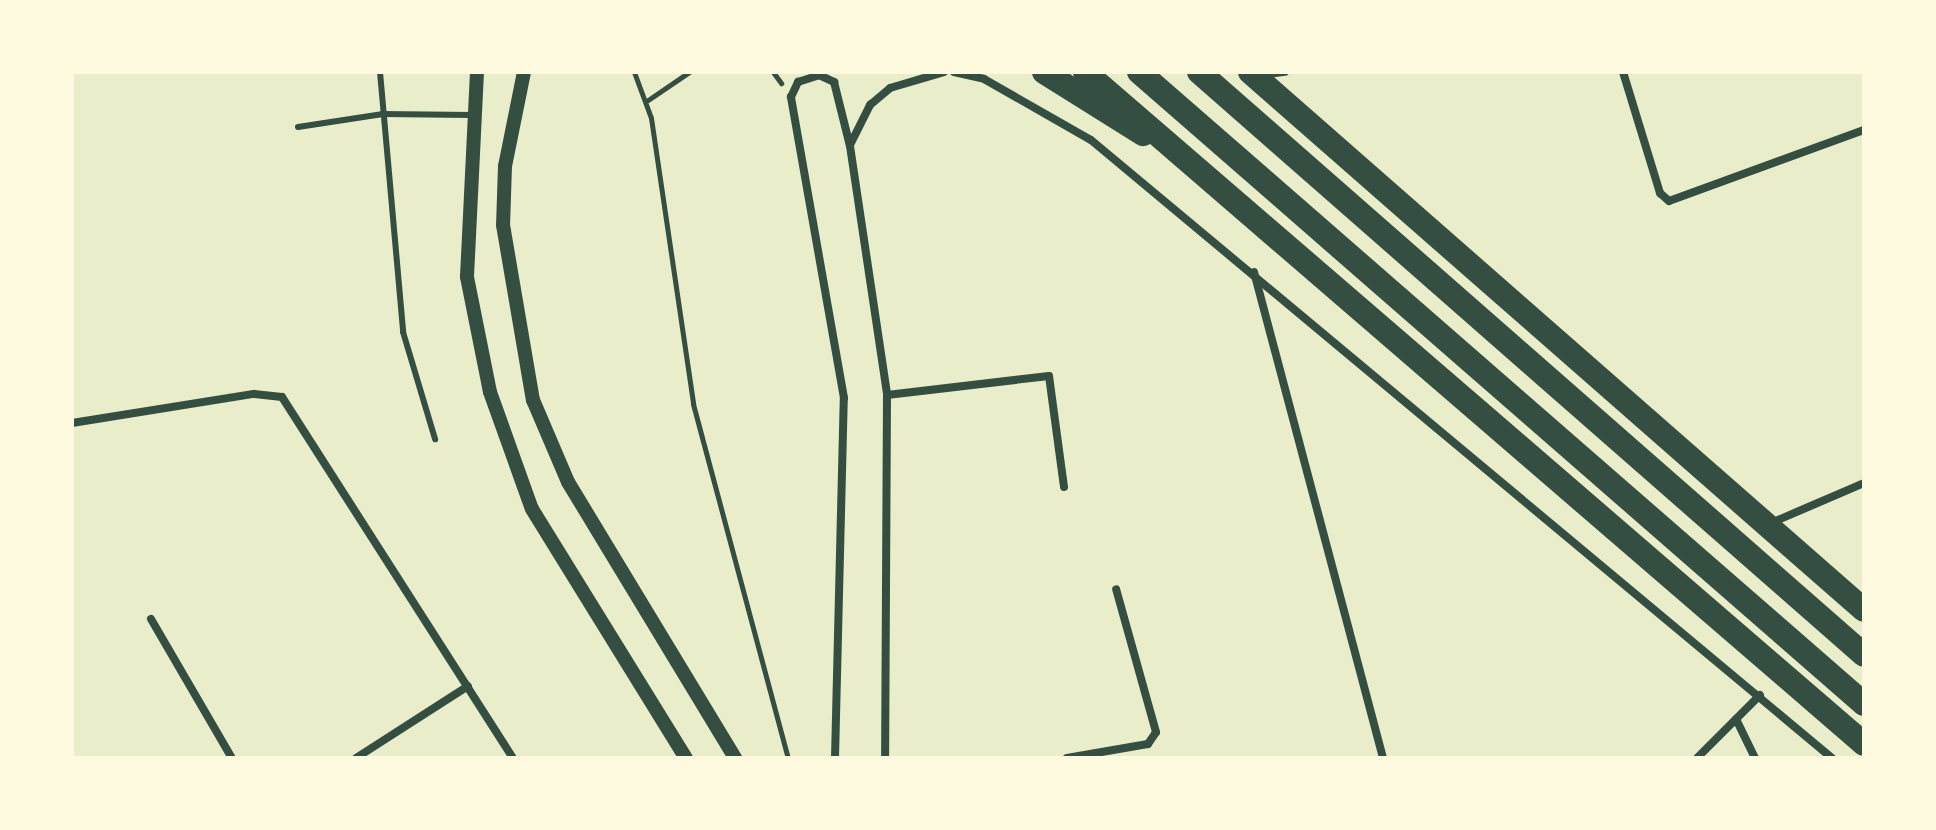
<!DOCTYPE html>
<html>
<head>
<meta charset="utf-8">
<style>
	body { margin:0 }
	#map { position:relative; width:1936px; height:830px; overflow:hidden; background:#e9edc9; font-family:"Open Sans",sans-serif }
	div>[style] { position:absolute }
	.path>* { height:5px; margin:-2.5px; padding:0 2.5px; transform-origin:2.5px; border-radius:2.5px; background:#344e41 }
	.service>* { height:6px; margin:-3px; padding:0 3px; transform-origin:3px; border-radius:3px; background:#344e41 }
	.minor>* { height:8px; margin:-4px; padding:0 4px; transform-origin:4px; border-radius:4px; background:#344e41 }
	.tertiary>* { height:14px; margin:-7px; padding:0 7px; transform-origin:7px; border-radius:7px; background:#344e41 }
	.motorway>* { height:24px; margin:-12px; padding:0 12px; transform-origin:12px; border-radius:12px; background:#344e41 }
	span { translate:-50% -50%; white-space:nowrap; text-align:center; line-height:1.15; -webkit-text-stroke:6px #fefae0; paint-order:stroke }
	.frame { position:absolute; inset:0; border:74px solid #fefae0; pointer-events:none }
</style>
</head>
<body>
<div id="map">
	<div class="path">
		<div style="left:634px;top:72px;width:49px;rotate:69.7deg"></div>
		<div style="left:651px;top:118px;width:289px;rotate:81.6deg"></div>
		<div style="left:693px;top:404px;width:367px;rotate:75deg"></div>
		<div style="left:773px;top:72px;width:14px;rotate:54deg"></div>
		<div style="left:648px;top:100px;width:50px;rotate:-34.3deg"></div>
	</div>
	<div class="service">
		<div style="left:380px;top:72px;width:261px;rotate:84.9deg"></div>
		<div style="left:403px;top:332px;width:112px;rotate:73.3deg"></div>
		<div style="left:298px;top:127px;width:86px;rotate:-8.7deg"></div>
		<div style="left:383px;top:114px;width:88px;rotate:0.7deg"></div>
	</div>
	<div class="minor">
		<div style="left:954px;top:72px;width:31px;rotate:13deg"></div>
		<div style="left:984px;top:79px;width:123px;rotate:29.7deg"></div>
		<div style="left:1091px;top:140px;width:965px;rotate:39.83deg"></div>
		<div style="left:1623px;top:72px;width:127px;rotate:73deg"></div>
		<div style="left:1660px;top:193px;width:12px;rotate:42deg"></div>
		<div style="left:1669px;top:201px;width:208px;rotate:-20deg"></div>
		<div style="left:1259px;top:75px;width:26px;rotate:-7deg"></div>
		<div style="left:850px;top:145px;width:45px;rotate:-63.4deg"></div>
		<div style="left:870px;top:105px;width:26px;rotate:-40deg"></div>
		<div style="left:890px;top:88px;width:56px;rotate:-16.5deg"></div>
		<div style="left:1254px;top:272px;width:503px;rotate:75.13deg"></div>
		<div style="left:887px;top:395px;width:163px;rotate:-6.7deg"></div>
		<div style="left:1049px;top:376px;width:112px;rotate:82.3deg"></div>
		<div style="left:72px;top:423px;width:184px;rotate:-9.1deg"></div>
		<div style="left:254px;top:394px;width:28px;rotate:6deg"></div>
		<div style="left:282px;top:397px;width:429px;rotate:57.4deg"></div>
		<div style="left:1771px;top:523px;width:101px;rotate:-23.3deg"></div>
		<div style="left:151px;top:619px;width:161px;rotate:59.8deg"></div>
		<div style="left:1736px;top:719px;width:43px;rotate:64deg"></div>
		<div style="left:356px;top:758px;width:133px;rotate:-32.7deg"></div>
		<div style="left:835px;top:758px;width:360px;rotate:-88.6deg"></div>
		<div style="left:844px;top:398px;width:306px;rotate:-100deg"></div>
		<div style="left:791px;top:97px;width:17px;rotate:-65deg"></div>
		<div style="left:798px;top:82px;width:22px;rotate:-18deg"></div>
		<div style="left:819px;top:75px;width:17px;rotate:25deg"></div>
		<div style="left:834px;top:82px;width:66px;rotate:76deg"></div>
		<div style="left:850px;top:146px;width:252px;rotate:81.5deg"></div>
		<div style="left:887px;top:395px;width:363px;rotate:90.3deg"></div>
		<div style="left:1067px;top:758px;width:82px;rotate:-9.8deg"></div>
		<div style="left:1148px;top:744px;width:14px;rotate:-56deg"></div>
		<div style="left:1156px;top:732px;width:148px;rotate:-105.6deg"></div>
		<div style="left:1697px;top:758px;width:89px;rotate:-45deg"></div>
	</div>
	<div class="tertiary">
		<div style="left:477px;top:72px;width:205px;rotate:92.8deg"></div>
		<div style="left:467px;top:277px;width:117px;rotate:78.7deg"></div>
		<div style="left:490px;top:392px;width:124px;rotate:70.3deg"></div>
		<div style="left:532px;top:509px;width:293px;rotate:58.3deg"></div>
		<div style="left:524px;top:72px;width:96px;rotate:101.4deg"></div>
		<div style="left:505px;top:166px;width:59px;rotate:91.9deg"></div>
		<div style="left:503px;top:225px;width:178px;rotate:80.3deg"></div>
		<div style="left:533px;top:400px;width:89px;rotate:66.9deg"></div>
		<div style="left:568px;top:482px;width:323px;rotate:58.8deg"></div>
	</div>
	<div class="motorway">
		<div style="left:1044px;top:72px;width:117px;rotate:32.1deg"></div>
		<div style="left:1085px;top:72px;width:1029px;rotate:40.78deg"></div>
		<div style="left:1139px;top:72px;width:962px;rotate:41.08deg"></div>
		<div style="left:1199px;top:72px;width:884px;rotate:41.24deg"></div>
		<div style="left:1250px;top:72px;width:816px;rotate:41.23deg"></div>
	</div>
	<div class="frame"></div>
</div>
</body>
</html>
